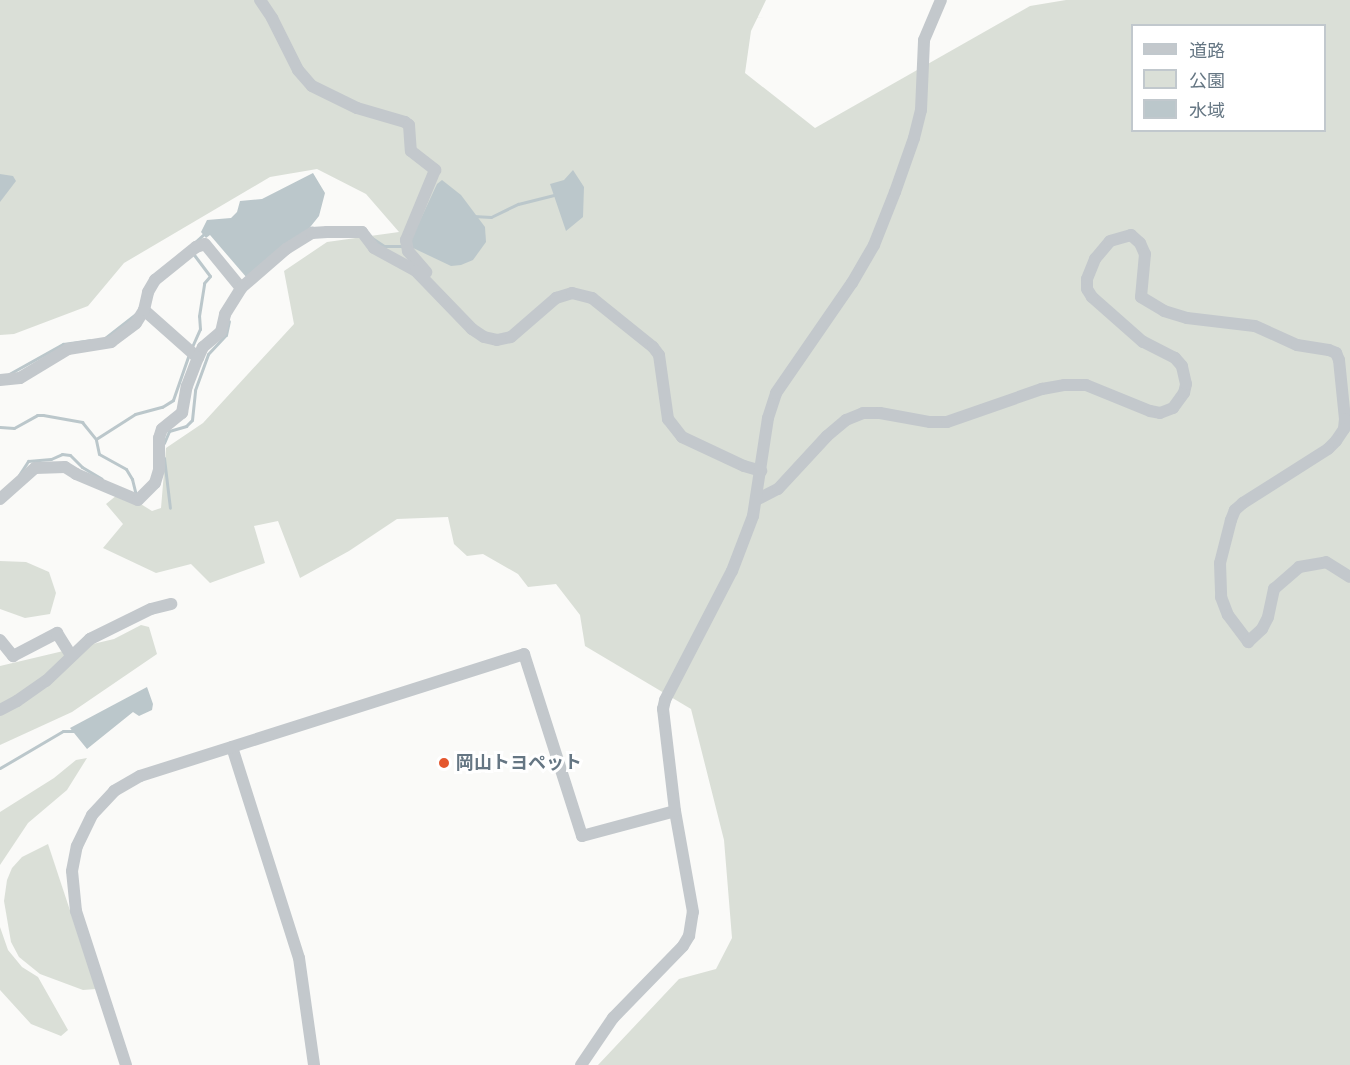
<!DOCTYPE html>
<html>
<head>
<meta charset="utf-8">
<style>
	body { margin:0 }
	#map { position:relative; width:1350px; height:1065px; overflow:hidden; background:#fafaf8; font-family:Inter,"Noto Sans JP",sans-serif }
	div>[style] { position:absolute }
	.green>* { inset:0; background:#dadfd7 }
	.water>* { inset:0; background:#bbc7cb }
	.stream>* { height:3px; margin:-1.5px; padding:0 1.5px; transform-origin:1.5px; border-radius:1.5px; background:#bbc7cb }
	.minor>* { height:12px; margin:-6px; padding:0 6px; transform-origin:6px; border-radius:6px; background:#c3c8cc }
	.dots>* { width:16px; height:16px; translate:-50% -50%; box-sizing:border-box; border:3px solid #fff; border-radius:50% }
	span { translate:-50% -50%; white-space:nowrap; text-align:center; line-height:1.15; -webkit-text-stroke:6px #fff; paint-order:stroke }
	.poi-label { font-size:18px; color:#657683; font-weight:700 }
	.left { translate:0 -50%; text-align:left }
	.legend { position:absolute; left:1131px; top:24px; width:195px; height:108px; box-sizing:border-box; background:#fff; border:2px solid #c1c8cd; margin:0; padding:8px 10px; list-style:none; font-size:18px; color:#657683 }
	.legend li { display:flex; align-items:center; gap:12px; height:30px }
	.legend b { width:30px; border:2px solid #c1c8cd }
</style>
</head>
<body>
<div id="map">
	<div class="green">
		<div style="clip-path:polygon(evenodd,0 0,766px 0,751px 31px,745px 73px,815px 128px,1030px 6px,1066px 0,1350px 0,1350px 1065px,598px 1065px,679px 979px,716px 969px,732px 938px,724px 840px,691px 709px,585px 646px,580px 615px,556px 584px,528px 587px,518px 574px,483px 554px,467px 556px,454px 544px,448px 517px,397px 519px,349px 551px,300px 578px,278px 521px,254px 526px,265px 563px,210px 583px,191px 564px,156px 573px,103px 548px,123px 524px,106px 504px,117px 495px,136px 501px,152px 511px,161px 508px,166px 448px,203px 423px,294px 324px,284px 271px,327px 242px,399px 232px,366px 194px,317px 169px,270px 177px,124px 263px,88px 306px,14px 334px,0 335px,0 0,1132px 26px,1324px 26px,1324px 130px,1132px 130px,1132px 26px)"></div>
		<div style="clip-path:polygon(0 561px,26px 562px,49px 572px,56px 593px,50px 614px,25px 618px,0 609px)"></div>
		<div style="clip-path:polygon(141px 625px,149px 627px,157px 654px,72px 712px,0 745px,0 666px,114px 639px)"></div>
		<div style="clip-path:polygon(87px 758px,67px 790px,28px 823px,0 865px,0 812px,54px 778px,76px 760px)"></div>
		<div style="clip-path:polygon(48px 844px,96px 989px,83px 990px,40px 974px,19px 957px,11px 942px,4px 901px,7px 880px,12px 868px,22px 857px)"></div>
		<div style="clip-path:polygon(0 927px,8px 950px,22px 967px,38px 977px,68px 1030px,61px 1036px,31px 1024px,0 990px)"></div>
	</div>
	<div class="water">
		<div style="clip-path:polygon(573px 170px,584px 187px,583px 217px,566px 231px,550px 184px,564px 180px)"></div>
		<div style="clip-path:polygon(313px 173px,325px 193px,319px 216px,307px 231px,247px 278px,210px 235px,206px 238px,201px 232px,207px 220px,231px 218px,237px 212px,240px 201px,262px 199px)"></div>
		<div style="clip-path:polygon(0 174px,13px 176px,16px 181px,0 202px)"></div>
		<div style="clip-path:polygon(442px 180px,461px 195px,485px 227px,486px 242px,473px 260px,461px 265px,451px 266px,411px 247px,410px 242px,437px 184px)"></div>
		<div style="clip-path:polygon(147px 687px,153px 704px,152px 710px,139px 716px,133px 712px,87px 749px,70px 728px)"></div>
	</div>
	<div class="stream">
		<div style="left:473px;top:216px;width:18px;rotate:3deg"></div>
		<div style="left:491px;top:217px;width:30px;rotate:-26deg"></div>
		<div style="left:518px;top:204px;width:38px;rotate:-14deg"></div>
		<div style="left:372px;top:238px;width:14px;rotate:34deg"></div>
		<div style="left:384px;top:246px;width:21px"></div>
		<div style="left:195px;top:242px;width:13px;rotate:-42deg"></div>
		<div style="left:105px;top:338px;width:39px;rotate:-38deg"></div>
		<div style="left:191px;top:349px;width:22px;rotate:-66deg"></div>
		<div style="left:200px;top:329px;width:13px;rotate:-94deg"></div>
		<div style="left:199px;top:316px;width:33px;rotate:-81deg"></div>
		<div style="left:204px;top:283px;width:9px;rotate:-49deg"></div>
		<div style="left:210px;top:276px;width:26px;rotate:-127deg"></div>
		<div style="left:9px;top:374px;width:62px;rotate:-29.1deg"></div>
		<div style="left:63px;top:344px;width:27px;rotate:-8deg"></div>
		<div style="left:0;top:427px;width:14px;rotate:4deg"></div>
		<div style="left:14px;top:428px;width:26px;rotate:-29deg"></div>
		<div style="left:37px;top:415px;width:6px"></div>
		<div style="left:43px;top:415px;width:40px;rotate:10deg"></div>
		<div style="left:82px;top:422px;width:22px;rotate:51deg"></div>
		<div style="left:96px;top:439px;width:46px;rotate:-32.7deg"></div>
		<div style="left:135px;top:414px;width:28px;rotate:-15deg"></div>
		<div style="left:162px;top:407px;width:13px;rotate:-32deg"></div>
		<div style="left:173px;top:400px;width:46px;rotate:-70.8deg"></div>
		<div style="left:96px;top:440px;width:14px;rotate:78deg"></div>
		<div style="left:99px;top:454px;width:31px;rotate:29deg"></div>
		<div style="left:126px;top:469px;width:12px;rotate:59deg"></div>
		<div style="left:132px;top:479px;width:16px;rotate:76deg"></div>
		<div style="left:164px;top:443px;width:13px;rotate:-67deg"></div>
		<div style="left:169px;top:431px;width:18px;rotate:-16deg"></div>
		<div style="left:186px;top:426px;width:8px;rotate:-45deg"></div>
		<div style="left:192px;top:420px;width:30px;rotate:-84deg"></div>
		<div style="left:195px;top:390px;width:38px;rotate:-70deg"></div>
		<div style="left:208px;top:354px;width:26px;rotate:-47deg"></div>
		<div style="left:226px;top:335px;width:14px;rotate:-78deg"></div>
		<div style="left:164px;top:458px;width:50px;rotate:83.2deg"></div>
		<div style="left:19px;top:475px;width:17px;rotate:-57deg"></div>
		<div style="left:28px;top:461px;width:23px;rotate:-5deg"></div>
		<div style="left:51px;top:459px;width:12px;rotate:-24deg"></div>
		<div style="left:62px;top:454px;width:8px;rotate:7deg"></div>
		<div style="left:70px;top:455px;width:17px;rotate:45deg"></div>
		<div style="left:82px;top:467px;width:23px;rotate:31deg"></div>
		<div style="left:0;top:768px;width:73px;rotate:-30.4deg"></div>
		<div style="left:63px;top:731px;width:11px"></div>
	</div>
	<div class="minor">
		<div style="left:260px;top:0;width:22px;rotate:56deg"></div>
		<div style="left:272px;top:18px;width:58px;rotate:63.4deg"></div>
		<div style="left:298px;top:70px;width:21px;rotate:49deg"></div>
		<div style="left:312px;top:86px;width:50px;rotate:26.1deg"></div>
		<div style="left:357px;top:108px;width:50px;rotate:16.3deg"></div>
		<div style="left:405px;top:122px;width:5px;rotate:37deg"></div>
		<div style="left:409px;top:125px;width:26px;rotate:86deg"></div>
		<div style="left:411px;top:151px;width:31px;rotate:38deg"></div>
		<div style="left:435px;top:170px;width:76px;rotate:112.5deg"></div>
		<div style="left:406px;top:240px;width:11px;rotate:80deg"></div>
		<div style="left:408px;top:251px;width:28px;rotate:49deg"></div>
		<div style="left:144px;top:310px;width:72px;rotate:41.6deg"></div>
		<div style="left:0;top:380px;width:20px;rotate:-6deg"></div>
		<div style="left:20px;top:378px;width:56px;rotate:-31.1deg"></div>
		<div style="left:68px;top:349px;width:44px;rotate:-9.2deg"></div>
		<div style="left:111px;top:342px;width:31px;rotate:-37deg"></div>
		<div style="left:136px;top:323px;width:15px;rotate:-58deg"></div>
		<div style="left:144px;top:310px;width:18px;rotate:-77deg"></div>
		<div style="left:148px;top:292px;width:14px;rotate:-60deg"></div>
		<div style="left:155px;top:280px;width:53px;rotate:-38.8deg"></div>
		<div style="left:196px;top:247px;width:9px;rotate:-18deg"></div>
		<div style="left:205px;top:244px;width:57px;rotate:50.7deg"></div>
		<div style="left:0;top:499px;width:47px;rotate:-41.5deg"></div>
		<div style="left:35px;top:468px;width:30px;rotate:-2deg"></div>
		<div style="left:65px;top:467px;width:13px;rotate:32deg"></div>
		<div style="left:76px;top:474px;width:67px;rotate:22.8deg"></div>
		<div style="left:138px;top:500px;width:24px;rotate:-45deg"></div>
		<div style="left:155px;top:483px;width:14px;rotate:-73deg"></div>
		<div style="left:159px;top:470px;width:32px;rotate:-90deg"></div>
		<div style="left:159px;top:438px;width:9px;rotate:-72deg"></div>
		<div style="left:162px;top:429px;width:26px;rotate:-39deg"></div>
		<div style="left:182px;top:413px;width:27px;rotate:-80deg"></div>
		<div style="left:187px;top:386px;width:30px;rotate:-69deg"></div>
		<div style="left:198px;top:358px;width:12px;rotate:-66deg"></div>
		<div style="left:203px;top:347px;width:23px;rotate:-40deg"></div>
		<div style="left:221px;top:332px;width:18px;rotate:-77deg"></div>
		<div style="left:225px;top:314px;width:31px;rotate:-58deg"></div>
		<div style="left:241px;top:288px;width:60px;rotate:-40.9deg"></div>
		<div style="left:286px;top:249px;width:31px;rotate:-32deg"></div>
		<div style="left:312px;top:233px;width:15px;rotate:-4deg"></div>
		<div style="left:327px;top:232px;width:35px"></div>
		<div style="left:362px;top:232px;width:20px;rotate:53deg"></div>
		<div style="left:374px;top:248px;width:48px;rotate:28.7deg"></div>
		<div style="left:416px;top:271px;width:81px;rotate:46deg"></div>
		<div style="left:472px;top:329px;width:14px;rotate:34deg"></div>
		<div style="left:484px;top:337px;width:13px;rotate:13deg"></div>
		<div style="left:497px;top:340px;width:14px;rotate:-12deg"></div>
		<div style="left:511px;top:337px;width:60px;rotate:-40.9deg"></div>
		<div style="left:556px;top:298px;width:17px;rotate:-17deg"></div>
		<div style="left:572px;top:293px;width:21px;rotate:14deg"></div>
		<div style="left:592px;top:298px;width:78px;rotate:38.8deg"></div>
		<div style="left:653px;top:347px;width:10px;rotate:53deg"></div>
		<div style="left:659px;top:355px;width:65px;rotate:82deg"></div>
		<div style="left:668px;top:419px;width:23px;rotate:52deg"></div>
		<div style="left:682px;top:437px;width:68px;rotate:25.1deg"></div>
		<div style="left:744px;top:466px;width:18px;rotate:16deg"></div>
		<div style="left:758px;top:499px;width:22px;rotate:-27deg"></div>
		<div style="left:778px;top:489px;width:72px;rotate:-47.2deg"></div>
		<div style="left:827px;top:436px;width:25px;rotate:-40deg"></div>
		<div style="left:846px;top:420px;width:18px;rotate:-22deg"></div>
		<div style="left:863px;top:413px;width:17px"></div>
		<div style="left:880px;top:413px;width:51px;rotate:10.2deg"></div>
		<div style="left:930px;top:422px;width:17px"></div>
		<div style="left:947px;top:422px;width:101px;rotate:-19.2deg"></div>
		<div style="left:1042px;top:389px;width:22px;rotate:-10deg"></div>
		<div style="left:1064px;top:385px;width:22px"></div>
		<div style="left:1086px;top:385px;width:69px;rotate:22.1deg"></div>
		<div style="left:1150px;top:411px;width:10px;rotate:11deg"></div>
		<div style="left:1160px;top:413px;width:14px;rotate:-21deg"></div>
		<div style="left:1173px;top:408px;width:19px;rotate:-54deg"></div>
		<div style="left:1184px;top:393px;width:9px;rotate:-77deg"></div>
		<div style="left:1186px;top:384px;width:18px;rotate:-103deg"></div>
		<div style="left:1182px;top:366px;width:11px;rotate:-131deg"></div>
		<div style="left:1175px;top:358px;width:36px;rotate:-153deg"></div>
		<div style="left:1143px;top:342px;width:68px;rotate:-138.6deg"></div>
		<div style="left:1092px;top:297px;width:9px;rotate:-122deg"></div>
		<div style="left:1087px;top:289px;width:10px;rotate:-90deg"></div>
		<div style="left:1087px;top:279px;width:22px;rotate:-68deg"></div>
		<div style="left:1095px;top:259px;width:23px;rotate:-50deg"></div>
		<div style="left:1110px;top:241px;width:22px;rotate:-16deg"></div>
		<div style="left:1131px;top:235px;width:12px;rotate:42deg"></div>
		<div style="left:1140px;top:243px;width:12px;rotate:66deg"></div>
		<div style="left:1145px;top:254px;width:43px;rotate:95.3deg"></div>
		<div style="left:1141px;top:297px;width:27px;rotate:31deg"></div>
		<div style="left:1164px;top:311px;width:24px;rotate:17deg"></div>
		<div style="left:1187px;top:318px;width:68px;rotate:6.7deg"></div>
		<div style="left:1255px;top:326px;width:46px;rotate:24.3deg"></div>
		<div style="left:1297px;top:345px;width:32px;rotate:9deg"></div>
		<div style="left:1329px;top:350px;width:8px;rotate:23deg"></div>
		<div style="left:1336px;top:353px;width:8px;rotate:67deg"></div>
		<div style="left:1339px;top:360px;width:59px;rotate:84.2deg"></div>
		<div style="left:1345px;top:419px;width:10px;rotate:96deg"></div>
		<div style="left:1344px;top:429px;width:14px;rotate:124deg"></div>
		<div style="left:1336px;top:441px;width:11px;rotate:135deg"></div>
		<div style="left:1328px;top:449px;width:101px;rotate:147.6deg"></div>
		<div style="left:1243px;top:503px;width:11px;rotate:139deg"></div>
		<div style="left:1235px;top:510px;width:11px;rotate:112deg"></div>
		<div style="left:1231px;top:520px;width:44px;rotate:104.3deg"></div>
		<div style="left:1220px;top:563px;width:34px;rotate:88deg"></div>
		<div style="left:1221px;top:597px;width:19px;rotate:69deg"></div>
		<div style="left:1228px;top:615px;width:34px;rotate:53deg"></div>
		<div style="left:1248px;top:642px;width:19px;rotate:-43deg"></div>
		<div style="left:1262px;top:629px;width:13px;rotate:-63deg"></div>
		<div style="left:1268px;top:617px;width:29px;rotate:-78deg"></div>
		<div style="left:1274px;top:589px;width:33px;rotate:-41deg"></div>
		<div style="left:1299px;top:567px;width:27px;rotate:-10deg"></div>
		<div style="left:1326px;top:562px;width:28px;rotate:32deg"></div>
		<div style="left:0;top:640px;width:21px;rotate:51deg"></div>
		<div style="left:13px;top:656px;width:50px;rotate:-27.6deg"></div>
		<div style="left:57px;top:633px;width:26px;rotate:58deg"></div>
		<div style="left:0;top:710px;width:19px;rotate:-28deg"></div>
		<div style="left:17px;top:701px;width:35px;rotate:-35deg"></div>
		<div style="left:46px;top:681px;width:61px;rotate:-43.7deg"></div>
		<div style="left:90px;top:639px;width:68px;rotate:-26.2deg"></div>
		<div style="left:151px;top:609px;width:21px;rotate:-14deg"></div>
		<div style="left:232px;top:747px;width:221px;rotate:72.4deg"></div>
		<div style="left:299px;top:958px;width:108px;rotate:82deg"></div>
		<div style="left:126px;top:1065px;width:162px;rotate:-108deg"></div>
		<div style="left:76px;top:911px;width:40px;rotate:-95.7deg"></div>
		<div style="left:72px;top:871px;width:25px;rotate:-79deg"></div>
		<div style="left:77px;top:846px;width:34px;rotate:-64deg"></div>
		<div style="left:92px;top:815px;width:33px;rotate:-47deg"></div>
		<div style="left:114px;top:791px;width:30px;rotate:-30deg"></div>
		<div style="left:140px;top:776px;width:403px;rotate:-17.6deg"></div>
		<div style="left:524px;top:654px;width:191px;rotate:72.3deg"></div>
		<div style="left:582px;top:836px;width:96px;rotate:-15deg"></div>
		<div style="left:581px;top:1065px;width:57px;rotate:-55.8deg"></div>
		<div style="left:613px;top:1018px;width:100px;rotate:-45.8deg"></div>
		<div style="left:683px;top:946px;width:12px;rotate:-59deg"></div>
		<div style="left:689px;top:936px;width:24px;rotate:-81deg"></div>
		<div style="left:693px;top:912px;width:103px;rotate:-100.1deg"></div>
		<div style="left:675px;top:811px;width:103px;rotate:-96.7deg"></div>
		<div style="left:663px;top:709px;width:9px;rotate:-77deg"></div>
		<div style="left:665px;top:700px;width:145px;rotate:-62.6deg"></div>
		<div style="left:732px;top:571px;width:59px;rotate:-69.1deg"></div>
		<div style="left:753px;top:516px;width:99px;rotate:-81.3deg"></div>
		<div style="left:768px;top:418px;width:26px;rotate:-72deg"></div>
		<div style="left:776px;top:393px;width:134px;rotate:-55.4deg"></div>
		<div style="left:852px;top:283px;width:44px;rotate:-59.9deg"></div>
		<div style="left:874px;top:245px;width:57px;rotate:-68.4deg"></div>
		<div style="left:895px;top:192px;width:57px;rotate:-70.6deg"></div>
		<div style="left:914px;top:138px;width:29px;rotate:-76deg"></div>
		<div style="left:921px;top:110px;width:70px;rotate:-87.5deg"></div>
		<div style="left:924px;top:40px;width:43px;rotate:-67deg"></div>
	</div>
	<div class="dots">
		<div style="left:444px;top:763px;background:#e4572e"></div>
	</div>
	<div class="poi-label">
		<span class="left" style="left:456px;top:763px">岡山トヨペット</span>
	</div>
	<ul class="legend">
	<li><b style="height:8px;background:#c3c8cc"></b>道路</li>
	<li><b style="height:16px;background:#dadfd7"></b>公園</li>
	<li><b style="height:16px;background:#bbc7cb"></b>水域</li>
	</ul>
</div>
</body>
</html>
